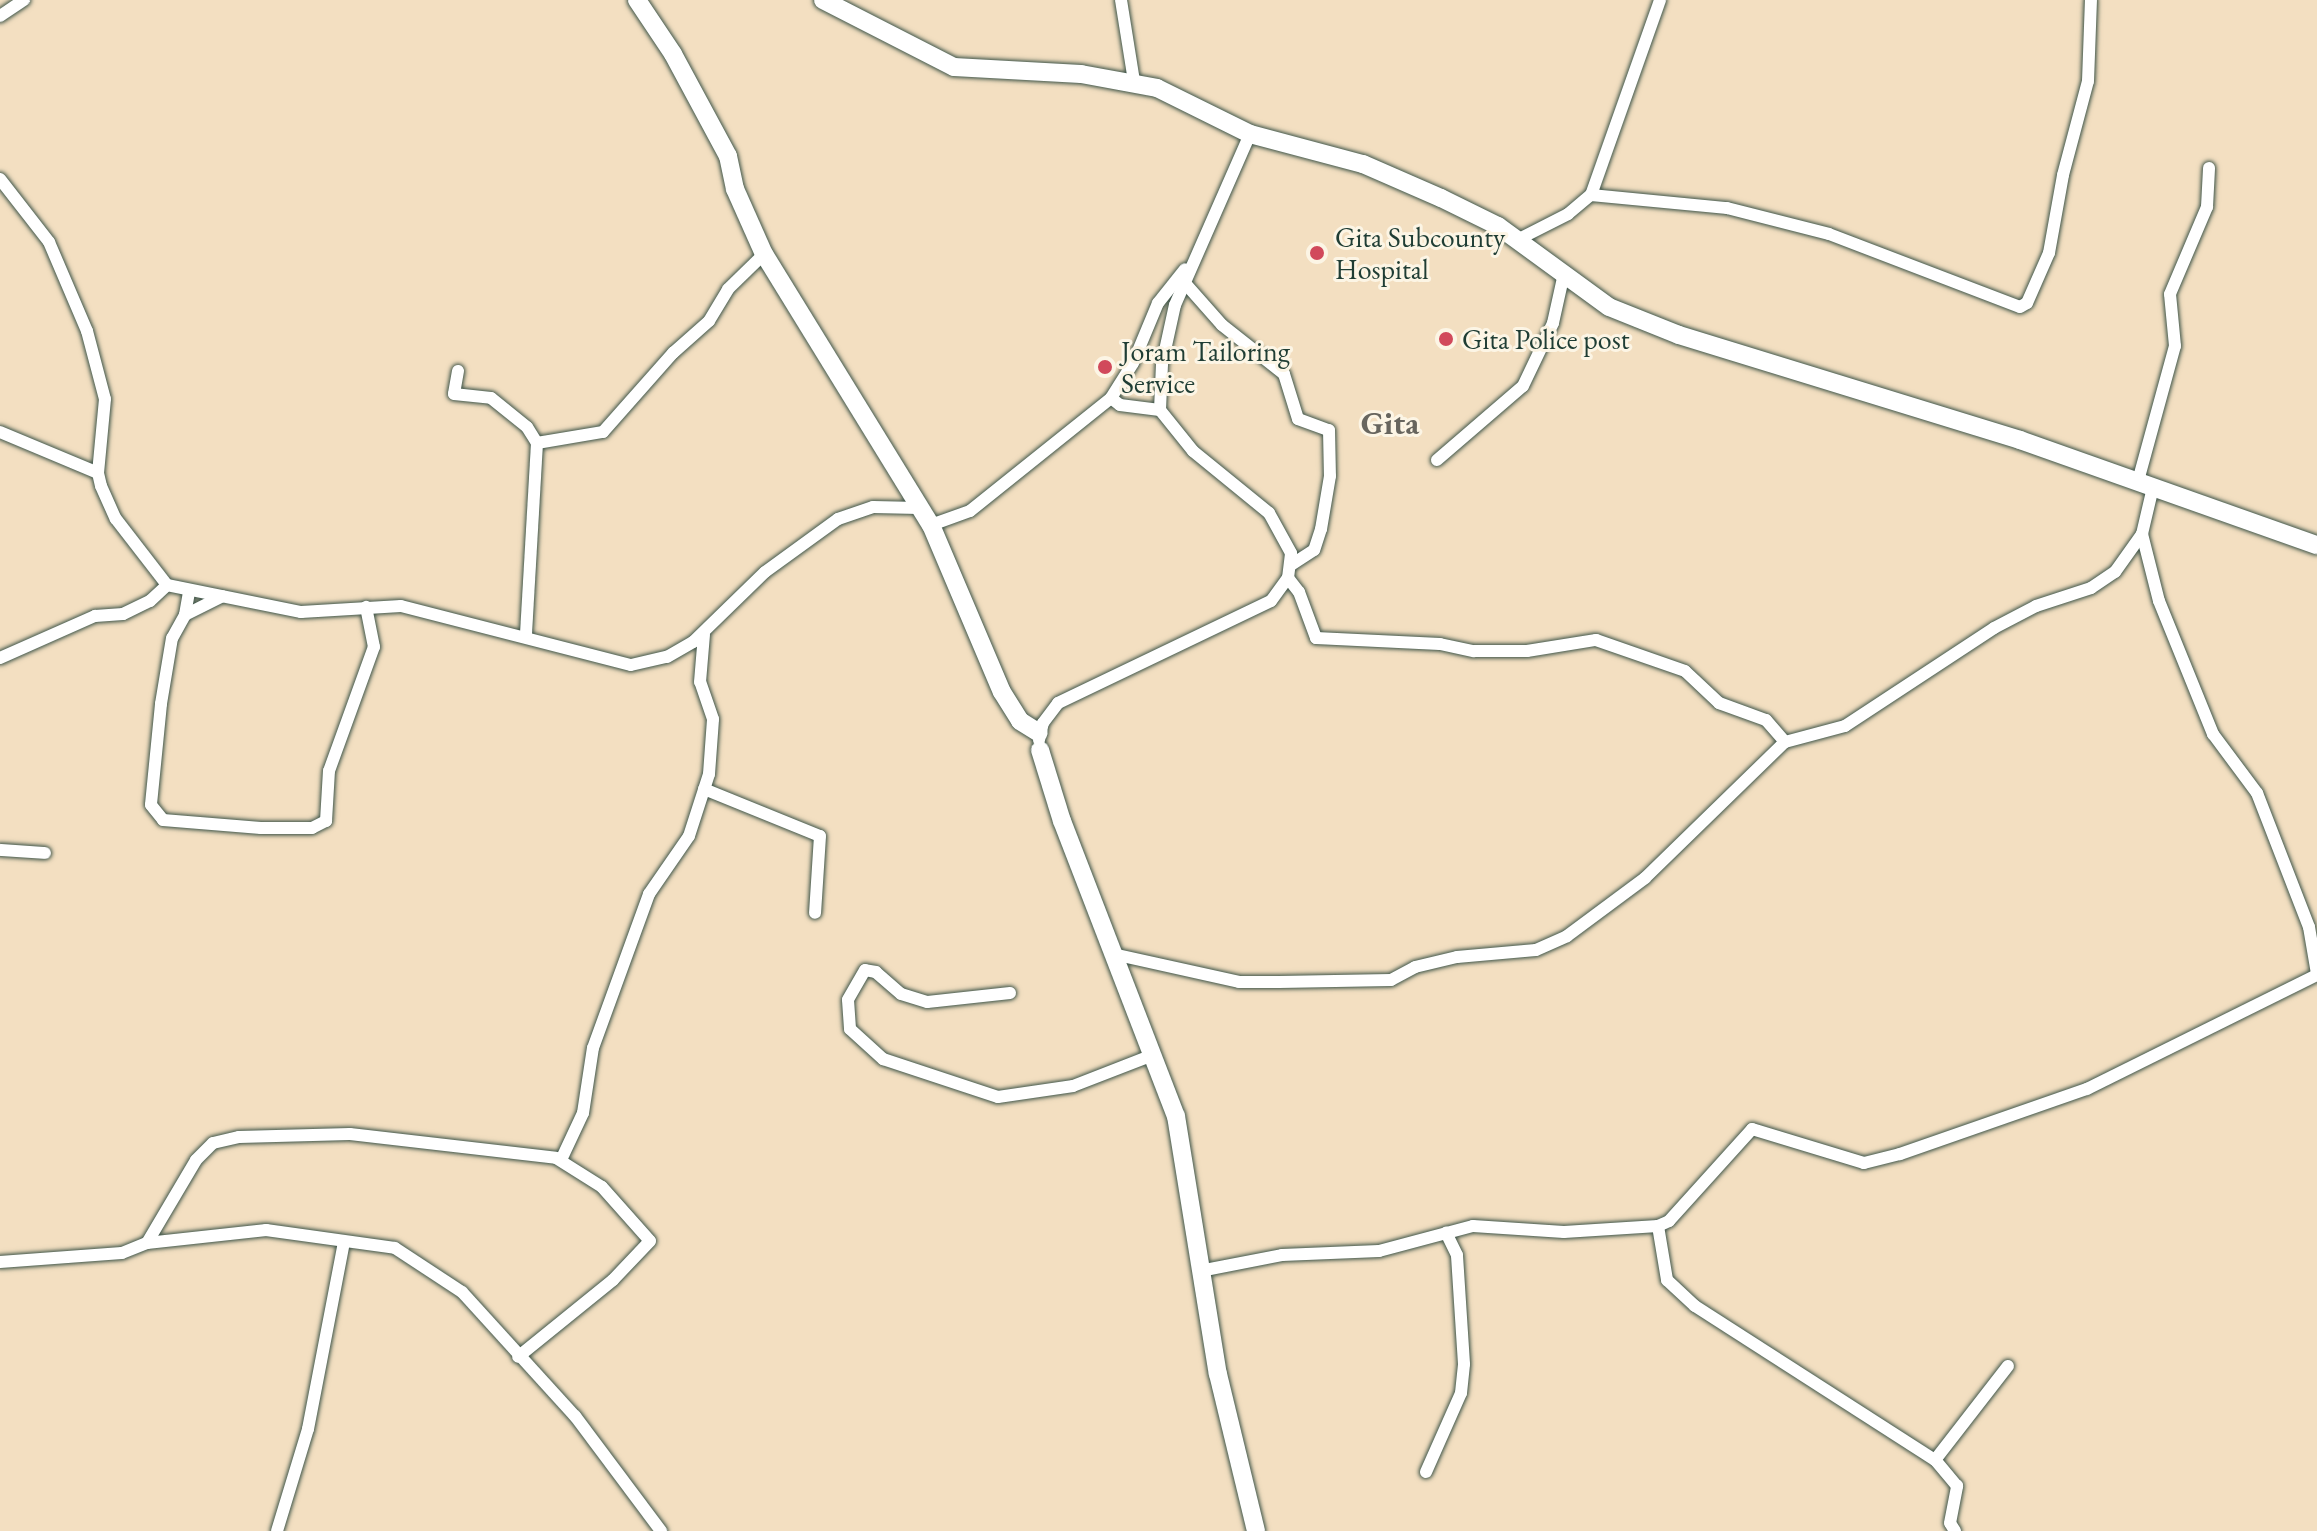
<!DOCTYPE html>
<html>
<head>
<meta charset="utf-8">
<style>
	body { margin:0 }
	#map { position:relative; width:2317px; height:1531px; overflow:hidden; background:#f3dfc1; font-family:"EB Garamond",serif }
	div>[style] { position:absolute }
	.roads { filter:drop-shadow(0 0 2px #3f5549) drop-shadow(0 0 2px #3f5549) }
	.street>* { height:12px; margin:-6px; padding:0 6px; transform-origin:6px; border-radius:6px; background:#fff }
	.secondary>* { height:18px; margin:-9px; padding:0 9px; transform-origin:9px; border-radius:9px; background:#fff }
	.dots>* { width:22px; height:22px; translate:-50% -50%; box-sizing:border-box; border:4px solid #fcf5e5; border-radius:50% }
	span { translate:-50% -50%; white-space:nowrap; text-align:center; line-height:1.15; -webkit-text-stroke:6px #fcf5e5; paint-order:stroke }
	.poi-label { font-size:28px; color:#1f3d34 }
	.left { translate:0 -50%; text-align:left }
	.quarter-label { font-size:32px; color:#67655e; font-weight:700 }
</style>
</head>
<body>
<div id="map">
	<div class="roads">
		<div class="street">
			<div style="left:1121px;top:0;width:82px;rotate:80.9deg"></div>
			<div style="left:0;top:16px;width:29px;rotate:-34deg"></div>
			<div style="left:0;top:179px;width:80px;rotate:52.1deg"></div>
			<div style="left:49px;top:242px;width:97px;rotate:66.9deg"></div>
			<div style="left:87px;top:331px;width:70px;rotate:75.2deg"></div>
			<div style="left:105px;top:399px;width:74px;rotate:95.4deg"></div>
			<div style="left:98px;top:473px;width:13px;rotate:77deg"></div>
			<div style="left:101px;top:486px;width:36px;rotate:66deg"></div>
			<div style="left:116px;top:519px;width:83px;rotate:52.3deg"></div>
			<div style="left:167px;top:585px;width:137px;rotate:11.4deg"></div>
			<div style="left:301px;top:612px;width:100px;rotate:-3.4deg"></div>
			<div style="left:401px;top:606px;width:237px;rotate:14.4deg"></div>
			<div style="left:631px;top:665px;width:37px;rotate:-13deg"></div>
			<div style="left:667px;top:657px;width:30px;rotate:-30deg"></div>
			<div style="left:693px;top:642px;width:100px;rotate:-44.2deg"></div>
			<div style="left:765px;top:572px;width:90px;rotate:-36deg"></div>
			<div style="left:838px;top:519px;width:37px;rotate:-19deg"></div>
			<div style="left:873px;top:507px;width:46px;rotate:1.2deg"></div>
			<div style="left:1591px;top:195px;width:137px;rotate:5.5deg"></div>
			<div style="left:1727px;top:208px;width:105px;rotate:14.3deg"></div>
			<div style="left:1829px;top:234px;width:204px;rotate:20.9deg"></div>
			<div style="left:2020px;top:307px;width:8px;rotate:-30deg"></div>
			<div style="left:2027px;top:303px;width:55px;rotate:-66.3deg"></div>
			<div style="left:2049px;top:253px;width:79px;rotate:-79.8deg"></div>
			<div style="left:2063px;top:175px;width:97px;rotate:-75.1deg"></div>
			<div style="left:2088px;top:81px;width:81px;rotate:-87.9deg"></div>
			<div style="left:1519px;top:239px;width:55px;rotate:-27deg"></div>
			<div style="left:1568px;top:214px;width:30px;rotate:-40deg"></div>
			<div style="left:1591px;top:195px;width:207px;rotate:-70.5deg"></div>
			<div style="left:1184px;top:282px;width:57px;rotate:48.5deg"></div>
			<div style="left:1222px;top:325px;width:79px;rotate:38.3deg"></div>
			<div style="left:1284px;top:374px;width:47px;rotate:72.7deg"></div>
			<div style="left:1298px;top:419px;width:33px;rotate:20deg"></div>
			<div style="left:1329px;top:430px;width:46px;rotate:88.8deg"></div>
			<div style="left:1330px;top:476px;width:54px;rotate:99.6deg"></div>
			<div style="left:1321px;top:529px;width:22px;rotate:108deg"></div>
			<div style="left:1314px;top:550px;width:27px;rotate:147deg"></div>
			<div style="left:458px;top:371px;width:23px;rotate:100deg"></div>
			<div style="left:454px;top:394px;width:37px;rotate:6deg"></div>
			<div style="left:491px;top:398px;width:46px;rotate:38.9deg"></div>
			<div style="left:527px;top:427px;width:19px;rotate:58deg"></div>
			<div style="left:537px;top:443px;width:192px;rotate:93.3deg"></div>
			<div style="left:1111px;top:398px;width:11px;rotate:38deg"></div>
			<div style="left:1120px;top:405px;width:40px;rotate:7.1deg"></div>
			<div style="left:0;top:432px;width:106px;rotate:22.7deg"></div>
			<div style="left:537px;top:443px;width:67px;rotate:-9.5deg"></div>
			<div style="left:603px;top:432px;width:106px;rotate:-48.5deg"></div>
			<div style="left:673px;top:353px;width:48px;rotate:-41.6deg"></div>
			<div style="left:709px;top:321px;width:37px;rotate:-59deg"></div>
			<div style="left:728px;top:289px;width:50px;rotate:-44.2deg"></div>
			<div style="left:1437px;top:460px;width:113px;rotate:-40.7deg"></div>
			<div style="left:1523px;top:386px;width:70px;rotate:-64.5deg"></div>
			<div style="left:1553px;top:323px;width:46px;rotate:-77.5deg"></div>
			<div style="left:2138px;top:481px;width:140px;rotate:-74.7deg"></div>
			<div style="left:2175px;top:346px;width:52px;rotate:-95.5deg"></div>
			<div style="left:2170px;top:294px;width:95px;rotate:-67deg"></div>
			<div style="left:2207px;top:207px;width:39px;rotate:-87deg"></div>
			<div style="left:931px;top:525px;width:41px;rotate:-19.7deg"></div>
			<div style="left:970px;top:511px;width:181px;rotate:-38.7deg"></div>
			<div style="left:1111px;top:398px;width:41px;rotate:-57.8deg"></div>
			<div style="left:1133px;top:363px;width:65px;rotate:-67.4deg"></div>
			<div style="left:1158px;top:303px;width:43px;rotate:-51.5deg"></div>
			<div style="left:2142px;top:534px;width:69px;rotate:75.8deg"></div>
			<div style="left:2159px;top:601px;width:144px;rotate:67.9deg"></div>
			<div style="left:2213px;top:734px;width:74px;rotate:53.3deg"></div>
			<div style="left:2257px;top:793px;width:144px;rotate:68.8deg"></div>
			<div style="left:2309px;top:927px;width:48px;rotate:80.3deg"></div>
			<div style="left:1288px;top:578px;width:18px;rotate:52deg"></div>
			<div style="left:1299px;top:592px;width:49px;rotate:69.7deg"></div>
			<div style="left:1316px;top:638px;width:124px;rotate:2.8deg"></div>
			<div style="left:1440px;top:644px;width:35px;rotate:12deg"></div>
			<div style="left:1474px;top:651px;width:53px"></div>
			<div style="left:1527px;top:651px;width:70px;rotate:-9.1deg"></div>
			<div style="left:1596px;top:640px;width:94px;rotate:19.2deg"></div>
			<div style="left:1685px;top:671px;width:47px;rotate:43.3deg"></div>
			<div style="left:1719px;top:703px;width:50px;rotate:19.9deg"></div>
			<div style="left:1766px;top:720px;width:29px;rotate:49deg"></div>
			<div style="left:189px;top:592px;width:23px;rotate:100deg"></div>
			<div style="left:185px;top:615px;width:26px;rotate:119deg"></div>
			<div style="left:172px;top:638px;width:67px;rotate:99.5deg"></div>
			<div style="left:161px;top:704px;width:101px;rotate:95.7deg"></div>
			<div style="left:151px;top:805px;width:19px;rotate:51deg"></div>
			<div style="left:163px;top:820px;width:98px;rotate:4.7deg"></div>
			<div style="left:261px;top:828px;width:51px"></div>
			<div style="left:312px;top:828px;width:16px;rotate:-27deg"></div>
			<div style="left:326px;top:821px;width:50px;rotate:-86.6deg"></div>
			<div style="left:329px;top:771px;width:132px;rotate:-70.1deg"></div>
			<div style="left:374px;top:647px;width:41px;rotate:-101.3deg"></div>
			<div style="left:185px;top:615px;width:42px;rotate:-26.6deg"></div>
			<div style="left:0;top:658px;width:104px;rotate:-23.9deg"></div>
			<div style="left:95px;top:616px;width:28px;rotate:-4deg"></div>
			<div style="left:123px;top:614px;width:30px;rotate:-26deg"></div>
			<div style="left:150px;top:601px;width:23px;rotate:-43deg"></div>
			<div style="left:1039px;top:740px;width:17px;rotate:-77deg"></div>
			<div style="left:1043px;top:723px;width:25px;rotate:-53deg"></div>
			<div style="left:1058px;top:703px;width:236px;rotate:-25.6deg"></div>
			<div style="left:1271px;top:601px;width:29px;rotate:-54deg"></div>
			<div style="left:1288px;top:578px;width:25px;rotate:-83deg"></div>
			<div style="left:1291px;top:553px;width:46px;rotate:-118.8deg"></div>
			<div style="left:1269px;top:513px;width:98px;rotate:-140.8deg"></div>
			<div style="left:1193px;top:451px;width:53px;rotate:-128.8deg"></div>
			<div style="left:1160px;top:410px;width:46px;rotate:-87.5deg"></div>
			<div style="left:1162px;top:364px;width:60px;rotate:-77.6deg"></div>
			<div style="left:1175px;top:305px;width:187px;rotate:-66.3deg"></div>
			<div style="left:704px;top:789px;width:125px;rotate:22.1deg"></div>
			<div style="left:820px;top:836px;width:77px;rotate:93.7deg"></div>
			<div style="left:0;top:850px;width:45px;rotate:3.8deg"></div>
			<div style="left:1113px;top:954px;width:129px;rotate:12.5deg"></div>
			<div style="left:1239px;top:982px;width:40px"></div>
			<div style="left:1279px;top:982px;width:112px;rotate:-1deg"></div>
			<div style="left:1391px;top:980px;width:27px;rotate:-28deg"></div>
			<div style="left:1415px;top:967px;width:43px;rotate:-13.4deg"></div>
			<div style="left:1457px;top:957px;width:79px;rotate:-5.1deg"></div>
			<div style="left:1536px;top:950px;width:34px;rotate:-24deg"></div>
			<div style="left:1567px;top:936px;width:97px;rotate:-36.6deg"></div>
			<div style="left:1645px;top:878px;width:195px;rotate:-44.2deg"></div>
			<div style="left:1785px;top:742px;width:62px;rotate:-14.9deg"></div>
			<div style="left:1845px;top:726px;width:178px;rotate:-33.3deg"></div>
			<div style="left:1994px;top:628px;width:47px;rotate:-27.6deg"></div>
			<div style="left:2036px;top:606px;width:58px;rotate:-18.1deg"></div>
			<div style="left:2091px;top:588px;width:29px;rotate:-34deg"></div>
			<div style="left:2115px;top:572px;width:47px;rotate:-54.6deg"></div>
			<div style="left:2142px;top:534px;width:48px;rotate:-76.8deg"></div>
			<div style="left:1010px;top:993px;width:83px;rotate:173.8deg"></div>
			<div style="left:927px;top:1002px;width:27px;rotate:-163deg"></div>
			<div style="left:901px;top:994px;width:33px;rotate:-139deg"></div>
			<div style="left:876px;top:972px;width:11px;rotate:-170deg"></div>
			<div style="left:865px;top:970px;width:34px;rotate:120deg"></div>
			<div style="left:848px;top:1000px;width:29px;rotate:86deg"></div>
			<div style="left:850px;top:1029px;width:45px;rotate:42.3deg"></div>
			<div style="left:883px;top:1059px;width:121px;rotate:18.3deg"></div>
			<div style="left:998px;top:1097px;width:76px;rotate:-8.3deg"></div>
			<div style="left:1073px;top:1086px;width:86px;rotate:-21.2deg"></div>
			<div style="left:561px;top:1160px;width:52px;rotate:-64.9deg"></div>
			<div style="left:583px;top:1113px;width:66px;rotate:-81.3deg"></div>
			<div style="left:593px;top:1048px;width:164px;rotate:-70deg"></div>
			<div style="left:649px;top:894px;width:70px;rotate:-55.4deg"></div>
			<div style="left:689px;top:836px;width:65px;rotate:-72.1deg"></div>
			<div style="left:709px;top:774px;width:55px;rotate:-85.8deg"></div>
			<div style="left:713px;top:719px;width:39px;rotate:-109deg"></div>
			<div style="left:700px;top:682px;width:48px;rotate:-85.2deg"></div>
			<div style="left:1658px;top:1226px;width:55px;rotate:80.5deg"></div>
			<div style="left:1667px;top:1280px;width:38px;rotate:43deg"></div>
			<div style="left:1695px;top:1306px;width:285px;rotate:32.7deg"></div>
			<div style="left:147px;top:1243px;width:96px;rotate:-59.4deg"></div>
			<div style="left:196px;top:1160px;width:24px;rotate:-45deg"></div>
			<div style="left:213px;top:1143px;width:27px;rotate:-13deg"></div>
			<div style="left:239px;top:1137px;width:111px;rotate:-1.5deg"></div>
			<div style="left:350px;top:1134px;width:207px;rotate:6.6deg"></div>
			<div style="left:556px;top:1158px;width:54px;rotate:32.2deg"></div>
			<div style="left:602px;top:1187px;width:72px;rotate:48.4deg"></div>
			<div style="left:650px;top:1241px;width:54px;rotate:133.5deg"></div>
			<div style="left:613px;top:1280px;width:122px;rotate:141deg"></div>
			<div style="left:0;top:1262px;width:122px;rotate:-4.2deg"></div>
			<div style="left:122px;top:1253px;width:27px;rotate:-22deg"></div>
			<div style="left:147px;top:1243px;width:120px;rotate:-6.2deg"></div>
			<div style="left:266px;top:1230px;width:130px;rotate:7.9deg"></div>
			<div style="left:395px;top:1248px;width:80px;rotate:33.3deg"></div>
			<div style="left:462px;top:1292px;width:168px;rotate:47.7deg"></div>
			<div style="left:575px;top:1416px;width:144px;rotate:53.2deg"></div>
			<div style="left:1205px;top:1270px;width:78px;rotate:-11deg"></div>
			<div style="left:1282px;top:1255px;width:97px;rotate:-2.4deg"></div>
			<div style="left:1379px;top:1251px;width:97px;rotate:-14.9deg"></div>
			<div style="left:1473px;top:1226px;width:91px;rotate:3.8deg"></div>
			<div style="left:1564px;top:1232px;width:94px;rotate:-3.7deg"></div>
			<div style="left:1658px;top:1226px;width:12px;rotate:-24deg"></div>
			<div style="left:1669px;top:1221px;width:124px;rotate:-47.9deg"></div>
			<div style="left:1752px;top:1129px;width:117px;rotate:16.9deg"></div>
			<div style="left:1864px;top:1163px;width:37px;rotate:-14deg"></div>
			<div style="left:1900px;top:1154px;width:198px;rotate:-19.2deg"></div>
			<div style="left:2087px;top:1089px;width:257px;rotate:-26.4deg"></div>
			<div style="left:1426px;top:1472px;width:86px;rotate:-66.1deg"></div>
			<div style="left:1461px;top:1393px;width:29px;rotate:-84deg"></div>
			<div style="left:1464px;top:1364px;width:109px;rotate:-93.7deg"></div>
			<div style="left:1457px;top:1255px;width:25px;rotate:-116deg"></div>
			<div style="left:277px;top:1531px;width:107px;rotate:-73.1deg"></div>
			<div style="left:308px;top:1429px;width:190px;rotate:-79.1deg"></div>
			<div style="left:1955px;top:1531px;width:9px;rotate:-122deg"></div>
			<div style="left:1950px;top:1523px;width:38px;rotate:-79deg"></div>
			<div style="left:1957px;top:1486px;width:34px;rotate:-130deg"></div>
			<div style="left:1935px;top:1460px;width:119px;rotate:-52.2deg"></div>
		</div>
		<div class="secondary">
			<div style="left:637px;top:0;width:65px;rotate:56.3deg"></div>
			<div style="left:673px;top:54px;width:116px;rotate:61.7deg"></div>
			<div style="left:728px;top:156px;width:34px;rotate:78deg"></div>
			<div style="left:735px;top:189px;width:71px;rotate:66deg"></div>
			<div style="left:764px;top:254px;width:318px;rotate:58.4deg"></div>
			<div style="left:931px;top:525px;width:181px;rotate:67deg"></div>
			<div style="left:1002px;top:692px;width:34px;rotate:58deg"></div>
			<div style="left:1020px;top:721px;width:22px;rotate:32deg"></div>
			<div style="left:823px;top:0;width:147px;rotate:27.1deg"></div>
			<div style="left:954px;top:67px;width:127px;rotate:3.2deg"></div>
			<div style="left:1081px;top:74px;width:77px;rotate:10.4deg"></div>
			<div style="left:1157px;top:88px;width:104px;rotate:26.3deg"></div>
			<div style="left:1250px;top:134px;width:117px;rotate:14.9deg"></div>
			<div style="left:1363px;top:164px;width:85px;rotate:23.6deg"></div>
			<div style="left:1441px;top:198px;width:64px;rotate:26.2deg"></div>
			<div style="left:1498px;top:226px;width:137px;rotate:36.1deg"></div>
			<div style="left:1609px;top:307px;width:75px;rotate:21.8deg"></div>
			<div style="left:1679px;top:335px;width:357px;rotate:17.1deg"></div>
			<div style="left:2020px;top:440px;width:315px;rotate:19.5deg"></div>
			<div style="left:1040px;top:750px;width:74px;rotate:72.8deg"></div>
			<div style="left:1062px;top:821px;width:316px;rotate:68.9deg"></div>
			<div style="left:1176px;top:1116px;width:261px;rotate:80.8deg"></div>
			<div style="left:1218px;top:1374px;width:162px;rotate:76.4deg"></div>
		</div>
	</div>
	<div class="dots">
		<div style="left:1317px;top:253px;background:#d1495b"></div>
		<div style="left:1446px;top:339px;background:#d1495b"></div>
		<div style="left:1105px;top:367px;background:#d1495b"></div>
	</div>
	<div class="poi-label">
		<span class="left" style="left:1335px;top:253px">Gita Subcounty<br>Hospital</span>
		<span class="left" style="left:1462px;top:339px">Gita Police post</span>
		<span class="left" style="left:1121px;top:367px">Joram Tailoring<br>Service</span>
	</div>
	<div class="quarter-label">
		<span style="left:1390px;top:423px">Gita</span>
	</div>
</div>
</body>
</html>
